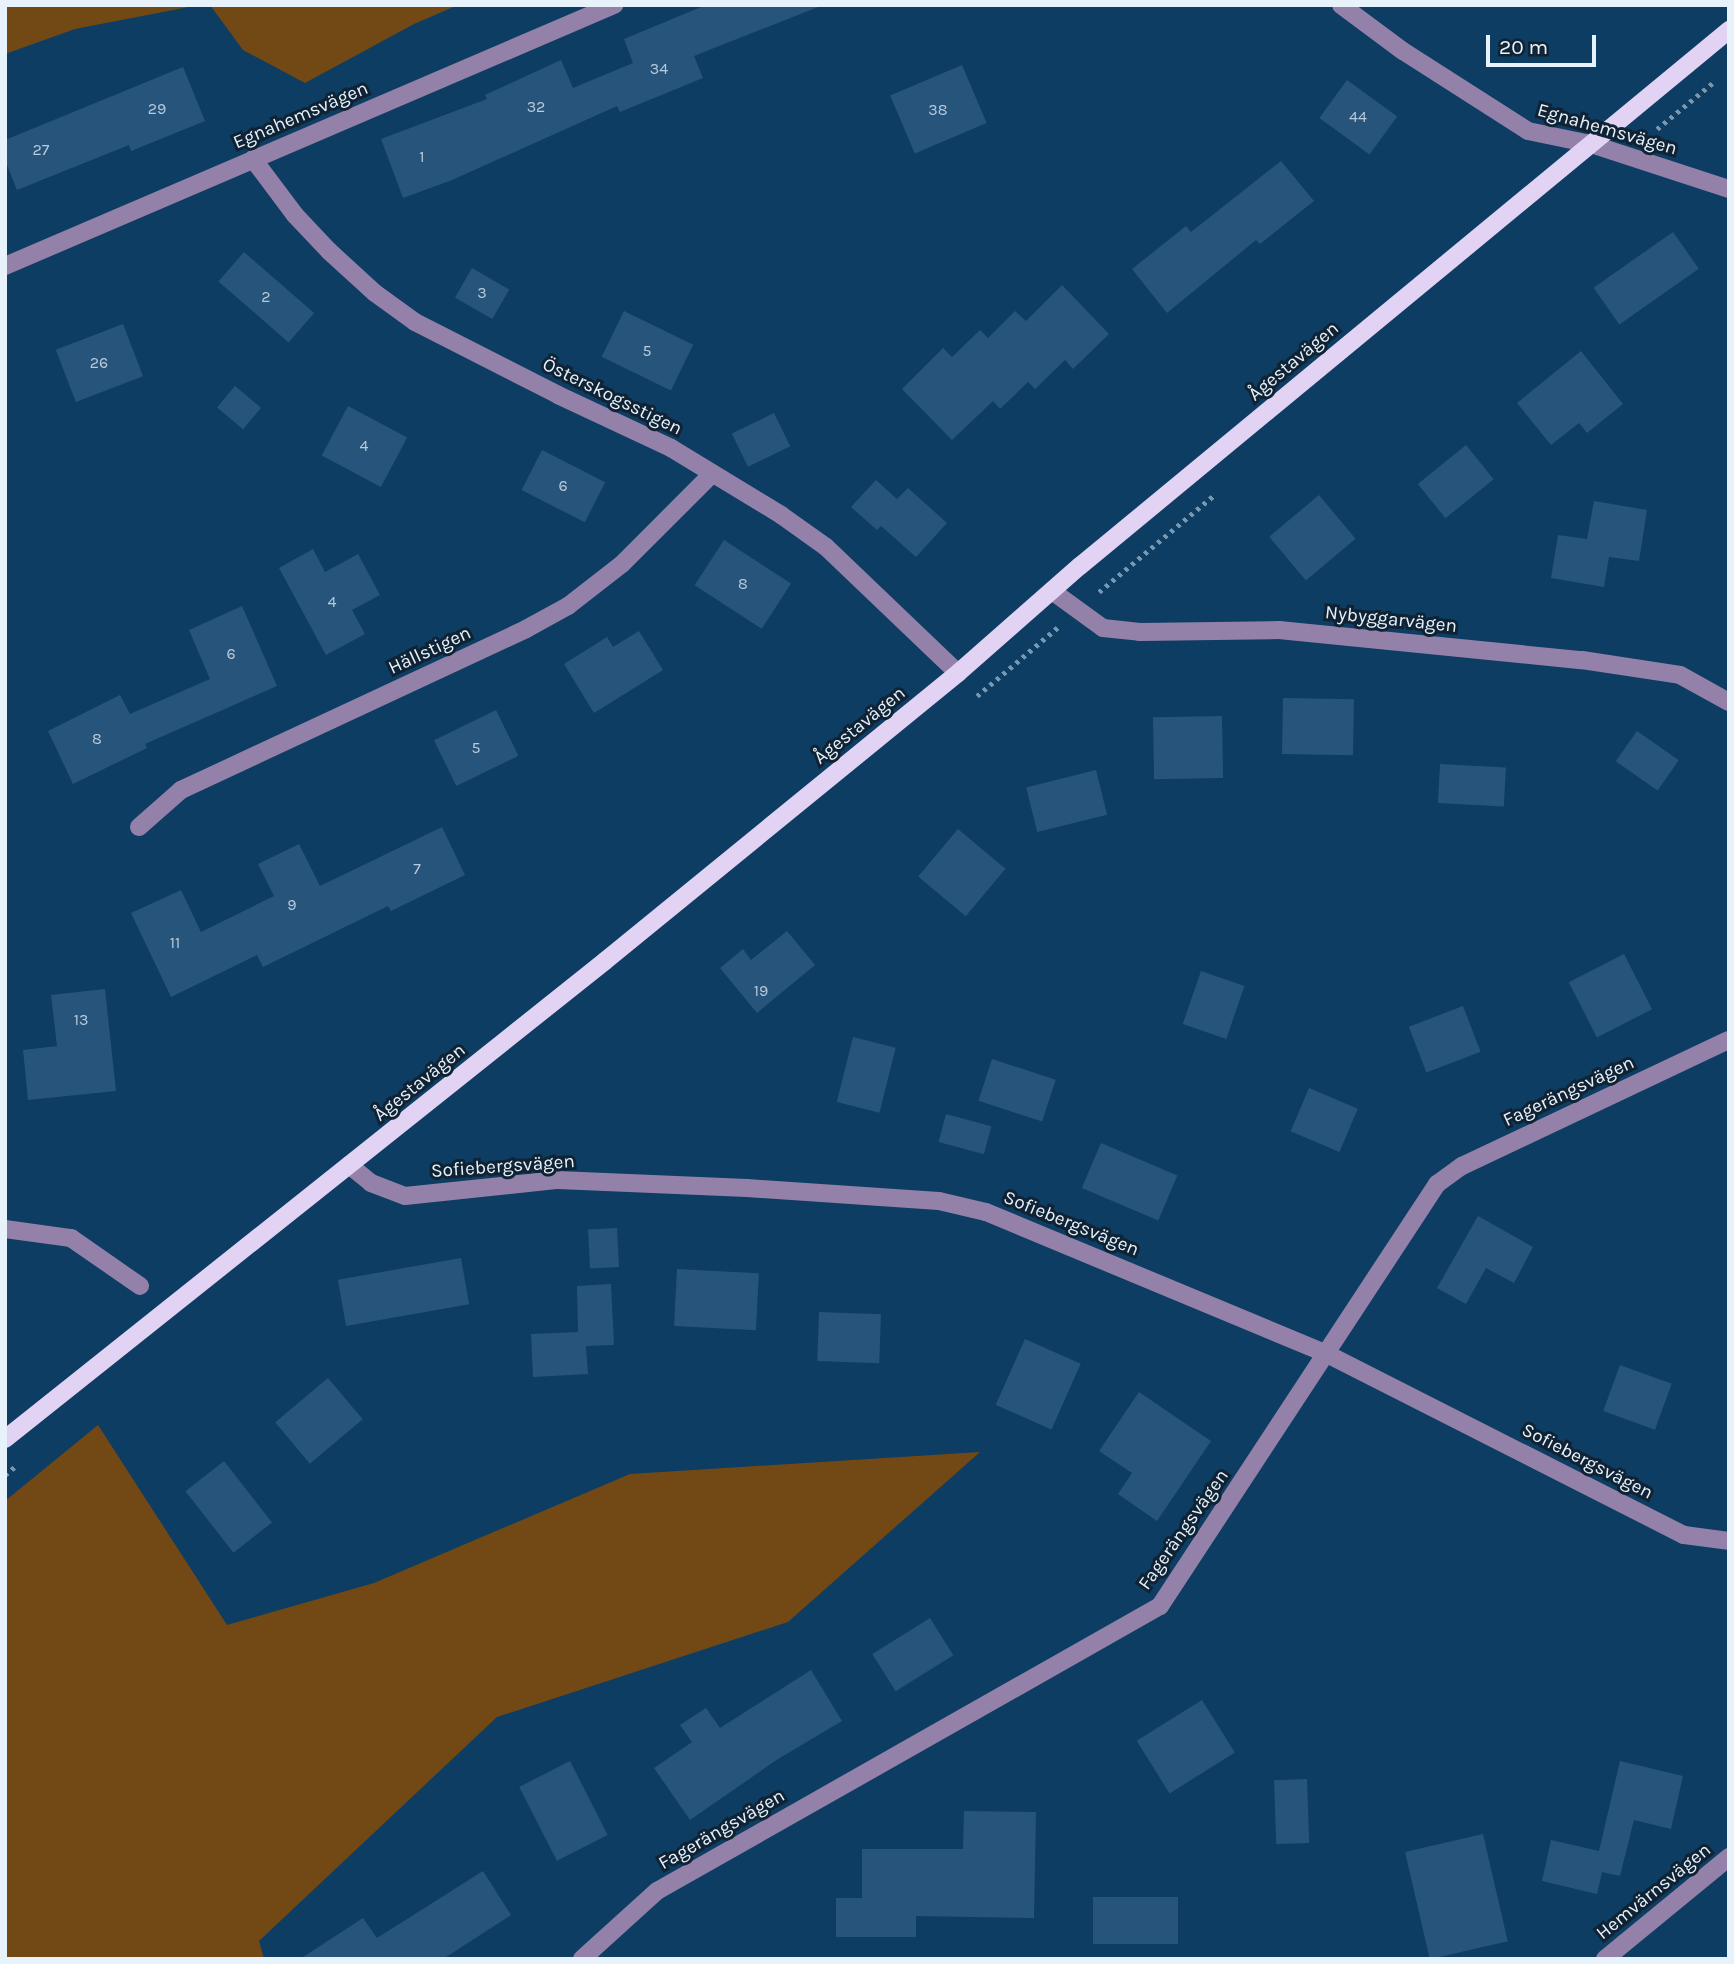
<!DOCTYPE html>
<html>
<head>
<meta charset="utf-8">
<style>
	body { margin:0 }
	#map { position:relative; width:1734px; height:1964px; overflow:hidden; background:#0d3d62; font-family:Karla,sans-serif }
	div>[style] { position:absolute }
	.green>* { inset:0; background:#724915 }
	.building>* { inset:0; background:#27547b; transform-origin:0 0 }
	.path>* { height:4.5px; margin-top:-2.25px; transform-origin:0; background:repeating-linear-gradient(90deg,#7997ae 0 3.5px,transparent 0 8.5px) }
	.minor>* { height:18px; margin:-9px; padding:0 9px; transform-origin:9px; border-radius:9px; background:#9481a9 }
	.major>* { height:18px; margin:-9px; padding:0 9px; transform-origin:9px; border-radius:9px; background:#e2d2f3 }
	span { translate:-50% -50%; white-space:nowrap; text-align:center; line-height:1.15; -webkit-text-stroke:6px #102334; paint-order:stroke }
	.number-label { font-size:16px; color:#b8cadb }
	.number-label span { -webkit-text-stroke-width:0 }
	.street-label { font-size:19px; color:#e8f2fb }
	.frame { position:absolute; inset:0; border:7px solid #e8f2fb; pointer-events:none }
	.scale { position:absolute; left:1486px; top:35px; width:110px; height:32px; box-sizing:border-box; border:4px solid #e8f2fb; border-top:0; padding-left:9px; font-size:21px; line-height:24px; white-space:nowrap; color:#e8f2fb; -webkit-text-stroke:5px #102334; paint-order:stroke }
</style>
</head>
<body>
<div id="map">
	<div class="green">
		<div style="clip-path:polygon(5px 5px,199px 5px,75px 29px,5px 54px)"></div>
		<div style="clip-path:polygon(210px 5px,458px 5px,414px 24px,305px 83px,243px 50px)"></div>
		<div style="clip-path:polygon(98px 1425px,227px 1625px,374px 1583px,630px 1474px,980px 1452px,788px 1622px,497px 1717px,259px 1941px,264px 1959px,5px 1959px,5px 1501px)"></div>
	</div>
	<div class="building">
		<div style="clip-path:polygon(706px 5px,818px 7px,694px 56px,703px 78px,620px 112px,617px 106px,452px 180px,403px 198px,381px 139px,487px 99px,485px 95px,561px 60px,573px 88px,633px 63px,624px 39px)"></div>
		<div style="left:962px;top:65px;width:63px;height:78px;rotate:67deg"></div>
		<div style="clip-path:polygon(183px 67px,205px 121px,131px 151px,129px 145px,17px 190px,5px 160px,5px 140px)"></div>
		<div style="left:1347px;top:80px;width:62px;height:47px;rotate:36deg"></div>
		<div style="clip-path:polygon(1281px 161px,1314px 201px,1260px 244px,1256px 240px,1167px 313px,1132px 269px,1186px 226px,1191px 232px)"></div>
		<div style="left:1673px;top:232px;width:45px;height:97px;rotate:55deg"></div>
		<div style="left:244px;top:252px;width:93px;height:39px;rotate:41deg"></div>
		<div style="left:472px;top:268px;width:43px;height:34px;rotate:30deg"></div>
		<div style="clip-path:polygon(1062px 285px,1109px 334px,1073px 369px,1065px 360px,1035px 389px,1028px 382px,1000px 409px,993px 401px,952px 440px,902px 389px,943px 348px,952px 357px,980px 330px,988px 338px,1015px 311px,1026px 321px)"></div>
		<div style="left:624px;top:311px;width:77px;height:51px;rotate:26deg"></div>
		<div style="left:123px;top:324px;width:56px;height:72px;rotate:69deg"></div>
		<div style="clip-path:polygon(1581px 351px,1623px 404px,1587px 433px,1579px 423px,1551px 445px,1517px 403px)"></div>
		<div style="left:235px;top:386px;width:34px;height:28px;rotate:40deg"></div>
		<div style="left:348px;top:406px;width:67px;height:56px;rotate:28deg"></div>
		<div style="left:774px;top:413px;width:37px;height:47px;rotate:64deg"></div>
		<div style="left:1466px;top:445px;width:44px;height:62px;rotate:51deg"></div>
		<div style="left:542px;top:450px;width:71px;height:45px;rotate:27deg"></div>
		<div style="clip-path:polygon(876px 480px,897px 499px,908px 488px,947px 523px,916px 557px,881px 526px,877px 530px,851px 507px)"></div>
		<div style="left:1319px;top:495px;width:57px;height:65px;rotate:50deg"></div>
		<div style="clip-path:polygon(1594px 501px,1647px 510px,1639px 561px,1609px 557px,1604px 587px,1551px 578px,1558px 535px,1587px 539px)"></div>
		<div style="left:724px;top:540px;width:80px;height:54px;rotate:33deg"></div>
		<div style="clip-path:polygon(313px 549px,325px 572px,358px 554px,380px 595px,352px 610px,365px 634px,326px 655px,279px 568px)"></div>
		<div style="clip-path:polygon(242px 606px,277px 686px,145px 744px,147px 748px,73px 784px,48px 731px,120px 695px,130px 714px,210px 679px,189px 630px)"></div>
		<div style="clip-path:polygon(639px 631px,663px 670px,594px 713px,564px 664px,607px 637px,613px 647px)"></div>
		<div style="left:1283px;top:698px;width:71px;height:56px;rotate:1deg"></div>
		<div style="left:496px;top:710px;width:51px;height:69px;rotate:64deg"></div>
		<div style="left:1222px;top:716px;width:62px;height:69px;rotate:89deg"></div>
		<div style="left:1637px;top:731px;width:51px;height:37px;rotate:35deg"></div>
		<div style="left:1440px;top:764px;width:66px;height:39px;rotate:3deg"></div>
		<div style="left:1096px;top:770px;width:46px;height:72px;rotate:76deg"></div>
		<div style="clip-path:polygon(442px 827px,465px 875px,391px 911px,388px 906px,263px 967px,257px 955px,171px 997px,131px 913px,181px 890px,201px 932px,274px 896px,258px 864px,299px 844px,320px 886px)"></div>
		<div style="left:958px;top:829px;width:62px;height:62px;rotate:40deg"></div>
		<div style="clip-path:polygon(787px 931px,815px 965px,757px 1013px,720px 968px,743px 949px,751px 960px)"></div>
		<div style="left:1624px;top:954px;width:62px;height:62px;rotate:63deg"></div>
		<div style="left:1201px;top:971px;width:46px;height:56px;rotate:19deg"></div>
		<div style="clip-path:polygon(105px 989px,116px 1091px,28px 1100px,23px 1050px,57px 1046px,51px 995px)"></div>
		<div style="left:1463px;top:1006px;width:49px;height:58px;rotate:69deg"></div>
		<div style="left:853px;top:1037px;width:44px;height:67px;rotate:14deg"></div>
		<div style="left:992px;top:1059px;width:67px;height:44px;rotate:18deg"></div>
		<div style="left:1309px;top:1088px;width:53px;height:47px;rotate:23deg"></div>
		<div style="left:946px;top:1114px;width:47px;height:29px;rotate:15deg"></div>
		<div style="left:1101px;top:1143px;width:83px;height:49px;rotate:23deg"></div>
		<div style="clip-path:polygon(1478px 1216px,1533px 1247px,1514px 1283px,1486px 1268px,1466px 1304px,1437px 1288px)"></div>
		<div style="left:617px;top:1228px;width:39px;height:29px;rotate:87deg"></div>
		<div style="left:461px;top:1258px;width:47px;height:125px;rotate:80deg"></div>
		<div style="left:677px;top:1269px;width:82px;height:57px;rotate:3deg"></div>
		<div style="clip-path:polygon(611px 1284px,614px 1345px,586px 1346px,588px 1374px,533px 1377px,531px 1334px,578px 1332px,577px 1286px)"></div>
		<div style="left:819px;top:1312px;width:62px;height:49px;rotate:2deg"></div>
		<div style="left:1025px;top:1339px;width:61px;height:72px;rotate:24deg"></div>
		<div style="left:1620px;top:1365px;width:55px;height:49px;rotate:20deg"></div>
		<div style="left:328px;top:1378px;width:54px;height:69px;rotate:50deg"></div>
		<div style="clip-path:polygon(1139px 1392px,1211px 1441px,1157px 1521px,1118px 1494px,1132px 1473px,1099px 1451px)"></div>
		<div style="left:224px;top:1461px;width:78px;height:49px;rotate:52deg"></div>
		<div style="left:930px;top:1618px;width:44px;height:68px;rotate:58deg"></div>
		<div style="clip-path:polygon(811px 1670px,842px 1721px,778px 1759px,690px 1820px,654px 1768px,692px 1742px,680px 1725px,706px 1708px,720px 1728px)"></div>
		<div style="left:1202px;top:1700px;width:62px;height:77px;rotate:58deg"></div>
		<div style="left:570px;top:1761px;width:83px;height:57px;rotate:63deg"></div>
		<div style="clip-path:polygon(1620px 1761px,1683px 1776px,1671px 1829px,1634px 1820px,1620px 1876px,1602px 1872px,1597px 1894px,1542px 1881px,1551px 1840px,1599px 1851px)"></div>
		<div style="left:1307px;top:1779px;width:64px;height:33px;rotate:88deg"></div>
		<div style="clip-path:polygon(964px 1811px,1036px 1812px,1034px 1918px,916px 1916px,916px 1937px,836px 1937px,836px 1898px,862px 1898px,862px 1849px,963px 1849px)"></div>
		<div style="left:1483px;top:1834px;width:110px;height:80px;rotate:77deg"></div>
		<div style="clip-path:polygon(483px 1871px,511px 1915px,443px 1959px,300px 1959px,363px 1918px,377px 1938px)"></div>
		<div style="left:1093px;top:1897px;width:85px;height:47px"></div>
	</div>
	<div class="path">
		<div style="left:1657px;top:129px;width:75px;rotate:-39.6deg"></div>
		<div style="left:1099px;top:592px;width:149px;rotate:-40.1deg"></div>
		<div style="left:977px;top:696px;width:106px;rotate:-40.4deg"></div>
		<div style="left:5px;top:1475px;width:16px;rotate:-40deg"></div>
	</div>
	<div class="minor">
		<div style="left:1341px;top:5px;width:77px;rotate:36.6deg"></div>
		<div style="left:1403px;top:51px;width:148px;rotate:32.6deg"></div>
		<div style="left:1528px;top:131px;width:64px;rotate:11.7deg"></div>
		<div style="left:1591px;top:144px;width:145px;rotate:18.1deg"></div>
		<div style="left:253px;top:159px;width:70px;rotate:53.1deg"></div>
		<div style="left:295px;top:215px;width:50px;rotate:46.6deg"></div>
		<div style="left:329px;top:251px;width:62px;rotate:42.4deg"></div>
		<div style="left:375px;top:293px;width:49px;rotate:35.9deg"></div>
		<div style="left:415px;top:322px;width:161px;rotate:27deg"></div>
		<div style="left:558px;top:395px;width:125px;rotate:25.1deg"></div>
		<div style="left:671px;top:448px;width:129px;rotate:31.3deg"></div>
		<div style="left:781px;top:515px;width:55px;rotate:35.4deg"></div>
		<div style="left:826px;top:547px;width:182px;rotate:43.7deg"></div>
		<div style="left:5px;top:266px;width:663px;rotate:-23.2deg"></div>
		<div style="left:1052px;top:591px;width:63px;rotate:36deg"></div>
		<div style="left:1103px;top:628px;width:37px;rotate:6deg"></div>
		<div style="left:1140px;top:632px;width:139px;rotate:-0.8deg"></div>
		<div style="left:1279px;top:630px;width:304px;rotate:5.7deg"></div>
		<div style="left:1582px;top:660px;width:99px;rotate:8.7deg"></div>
		<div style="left:1680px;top:675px;width:56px;rotate:28.9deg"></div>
		<div style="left:139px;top:827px;width:56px;rotate:-41.4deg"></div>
		<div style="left:181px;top:790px;width:381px;rotate:-25deg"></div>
		<div style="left:526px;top:629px;width:48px;rotate:-28.7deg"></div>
		<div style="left:568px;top:606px;width:68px;rotate:-37.9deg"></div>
		<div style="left:622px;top:564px;width:127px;rotate:-45deg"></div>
		<div style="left:349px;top:1165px;width:28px;rotate:39deg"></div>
		<div style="left:371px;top:1183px;width:36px;rotate:21deg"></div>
		<div style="left:405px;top:1196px;width:154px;rotate:-6deg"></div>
		<div style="left:558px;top:1180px;width:189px;rotate:2.4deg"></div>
		<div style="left:747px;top:1188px;width:192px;rotate:3.9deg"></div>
		<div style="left:939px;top:1201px;width:48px;rotate:13.2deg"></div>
		<div style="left:986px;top:1212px;width:367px;rotate:22.6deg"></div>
		<div style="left:1325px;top:1353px;width:402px;rotate:26.9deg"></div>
		<div style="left:1684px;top:1535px;width:45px;rotate:7.6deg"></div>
		<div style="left:5px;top:1229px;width:67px;rotate:7.8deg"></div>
		<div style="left:71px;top:1238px;width:84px;rotate:34.8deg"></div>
		<div style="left:582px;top:1959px;width:101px;rotate:-42.2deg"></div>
		<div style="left:657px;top:1891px;width:578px;rotate:-29.54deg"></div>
		<div style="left:1160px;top:1606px;width:505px;rotate:-56.72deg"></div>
		<div style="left:1437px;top:1184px;width:31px;rotate:-36deg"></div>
		<div style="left:1462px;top:1166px;width:295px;rotate:-25.3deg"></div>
		<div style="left:1605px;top:1959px;width:161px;rotate:-39.4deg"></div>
	</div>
	<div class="major">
		<div style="left:5px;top:1439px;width:767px;rotate:-38.54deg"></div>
		<div style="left:605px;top:961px;width:456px;rotate:-39.2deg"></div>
		<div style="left:958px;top:673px;width:162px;rotate:-41.3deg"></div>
		<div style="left:1080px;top:566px;width:842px;rotate:-39.55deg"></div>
	</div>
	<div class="number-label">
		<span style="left:659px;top:69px">34</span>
		<span style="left:536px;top:107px">32</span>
		<span style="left:157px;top:109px">29</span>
		<span style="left:938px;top:110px">38</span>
		<span style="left:1358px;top:117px">44</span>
		<span style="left:41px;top:150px">27</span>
		<span style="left:422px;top:157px">1</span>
		<span style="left:482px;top:293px">3</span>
		<span style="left:266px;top:297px">2</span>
		<span style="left:647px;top:351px">5</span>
		<span style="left:99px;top:363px">26</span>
		<span style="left:364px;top:446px">4</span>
		<span style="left:563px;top:486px">6</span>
		<span style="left:743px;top:584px">8</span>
		<span style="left:332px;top:602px">4</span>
		<span style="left:231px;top:654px">6</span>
		<span style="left:97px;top:739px">8</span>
		<span style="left:476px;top:748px">5</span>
		<span style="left:417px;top:869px">7</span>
		<span style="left:292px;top:905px">9</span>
		<span style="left:175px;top:943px">11</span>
		<span style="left:761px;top:991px">19</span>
		<span style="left:81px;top:1020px">13</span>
	</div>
	<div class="street-label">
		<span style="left:301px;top:116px;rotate:-23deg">Egnahemsvägen</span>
		<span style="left:1607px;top:130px;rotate:16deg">Egnahemsvägen</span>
		<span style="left:1294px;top:362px;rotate:-40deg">Ågestavägen</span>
		<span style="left:612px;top:397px;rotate:26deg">Österskogsstigen</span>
		<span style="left:1391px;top:620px;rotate:6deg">Nybyggarvägen</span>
		<span style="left:430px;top:651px;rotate:-25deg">Hällstigen</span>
		<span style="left:860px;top:726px;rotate:-39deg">Ågestavägen</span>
		<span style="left:420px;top:1083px;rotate:-39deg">Ågestavägen</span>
		<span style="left:1569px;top:1092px;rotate:-25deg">Fagerängsvägen</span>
		<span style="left:503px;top:1167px;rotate:-4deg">Sofiebergsvägen</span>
		<span style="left:1071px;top:1224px;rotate:22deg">Sofiebergsvägen</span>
		<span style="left:1587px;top:1462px;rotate:27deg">Sofiebergsvägen</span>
		<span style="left:1184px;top:1530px;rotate:-55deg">Fagerängsvägen</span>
		<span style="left:722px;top:1830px;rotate:-30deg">Fagerängsvägen</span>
		<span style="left:1654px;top:1892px;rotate:-39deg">Hemvärnsvägen</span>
	</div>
	<div class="frame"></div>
	<div class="scale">20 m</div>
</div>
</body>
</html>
